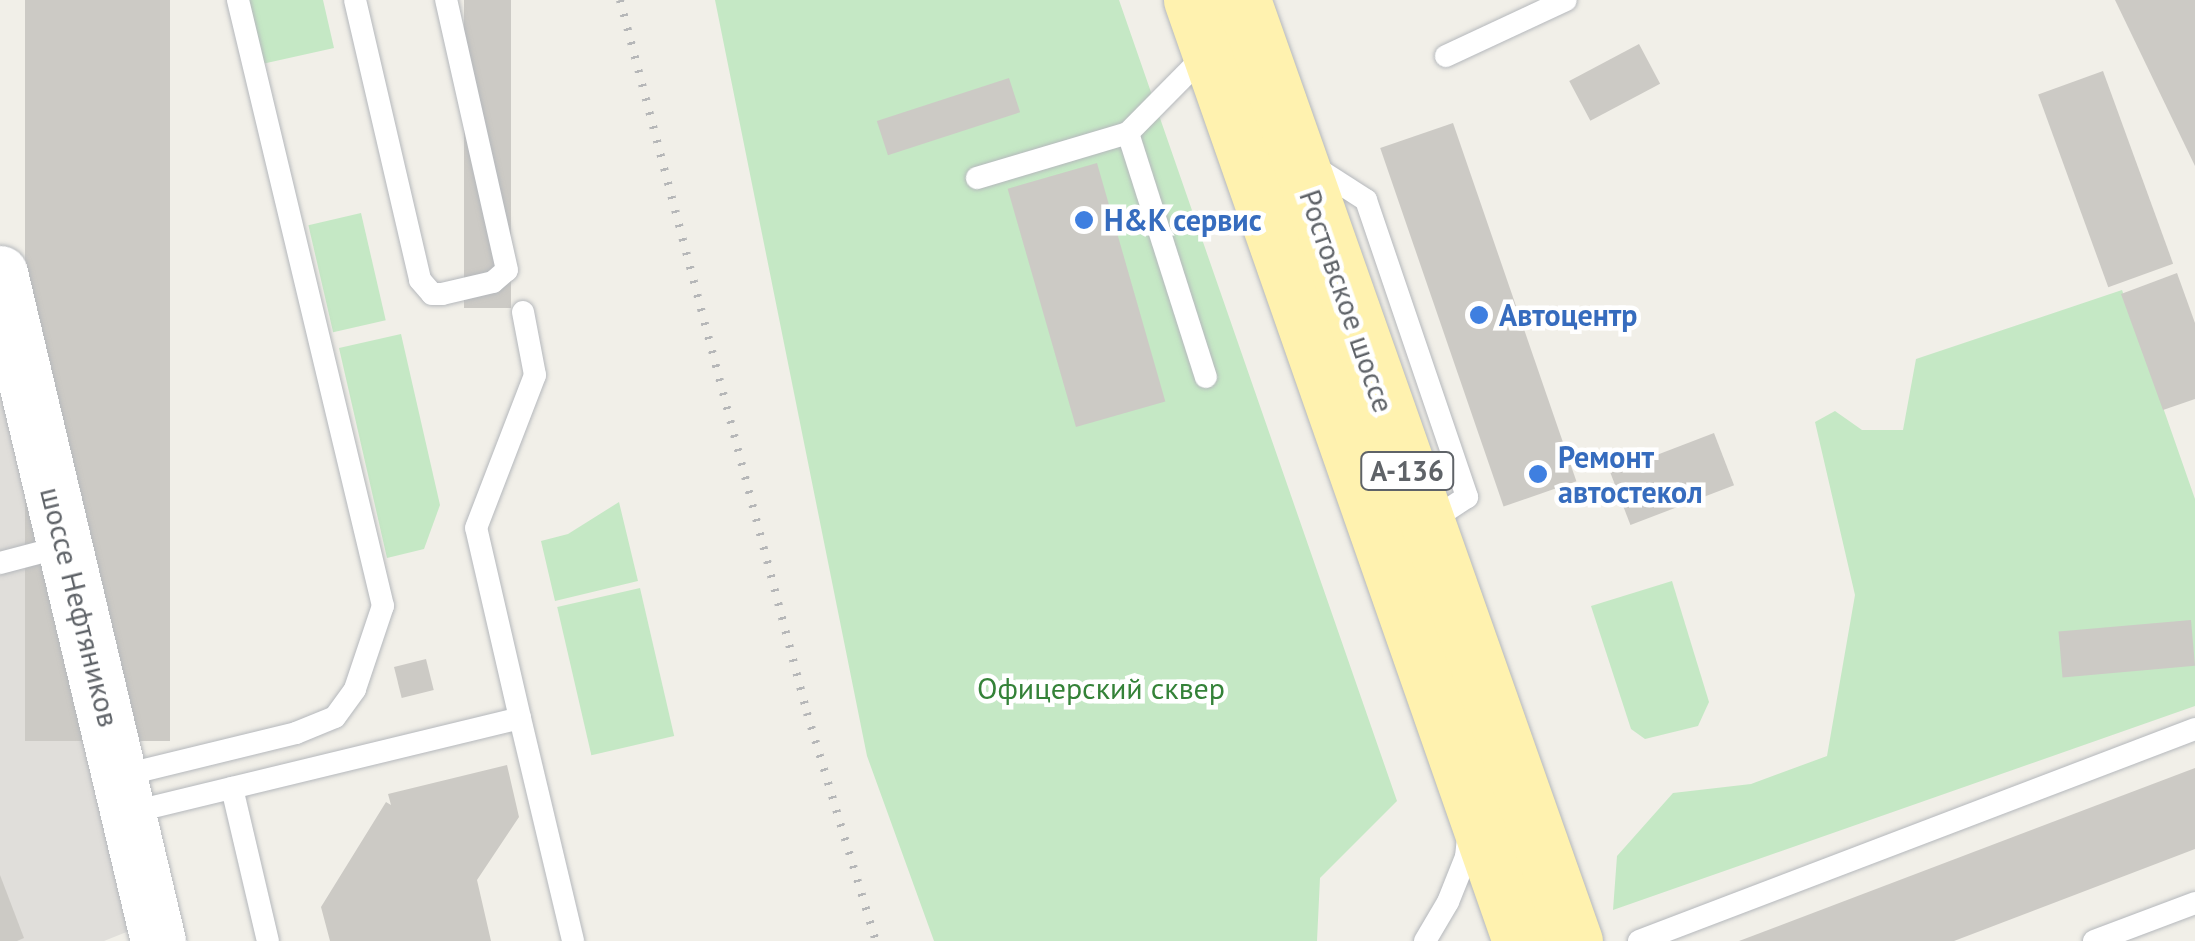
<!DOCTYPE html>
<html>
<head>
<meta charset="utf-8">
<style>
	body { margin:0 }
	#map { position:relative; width:2195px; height:941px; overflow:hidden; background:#f1efe8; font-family:"PT Sans",sans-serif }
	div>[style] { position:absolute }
	.industrial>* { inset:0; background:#e0deda }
	.green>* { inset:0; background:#c5e8c5; transform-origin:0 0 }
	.building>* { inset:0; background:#cccac5; transform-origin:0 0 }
	.roads { filter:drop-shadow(0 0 2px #b5b8bc) drop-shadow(0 0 2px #b5b8bc) }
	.service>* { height:22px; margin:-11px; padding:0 11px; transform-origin:11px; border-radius:11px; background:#fff }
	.secondary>* { height:55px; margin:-27.5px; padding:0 27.5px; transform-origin:27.5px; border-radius:27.5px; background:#fff }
	.primary>* { height:55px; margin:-27.5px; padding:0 27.5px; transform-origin:27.5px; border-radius:27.5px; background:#fff2af }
	.rail>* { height:8px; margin-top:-4px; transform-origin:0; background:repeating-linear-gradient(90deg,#b6b7b8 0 2.5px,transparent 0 14.5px) }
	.dots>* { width:28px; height:28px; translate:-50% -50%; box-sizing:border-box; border:5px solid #fff; border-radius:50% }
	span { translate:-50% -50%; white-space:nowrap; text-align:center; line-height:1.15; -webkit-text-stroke:9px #fff; paint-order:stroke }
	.shield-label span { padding:2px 8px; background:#fff; border:2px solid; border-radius:8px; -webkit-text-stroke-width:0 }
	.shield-label { font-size:28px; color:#5f6368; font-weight:700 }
	.shop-label { font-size:30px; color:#366cbe; font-weight:700 }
	.left { translate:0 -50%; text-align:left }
	.street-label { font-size:30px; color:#5f6368 }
	.park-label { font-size:30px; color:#348238 }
</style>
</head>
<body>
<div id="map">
	<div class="industrial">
		<div style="clip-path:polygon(0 390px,129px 931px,104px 941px,0 941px)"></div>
	</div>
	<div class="green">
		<div style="clip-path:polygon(247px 0,323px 0,334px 48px,262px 64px)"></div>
		<div style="clip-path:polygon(715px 0,1119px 0,1397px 801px,1320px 878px,1317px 941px,934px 941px,867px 756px)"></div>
		<div style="left:361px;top:213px;width:110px;height:54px;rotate:77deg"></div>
		<div style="clip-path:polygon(2122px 290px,2195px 499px,2195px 706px,1613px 910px,1617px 856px,1673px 793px,1751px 784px,1827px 756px,1855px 595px,1815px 422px,1835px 411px,1862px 430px,1903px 430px,1916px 359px)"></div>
		<div style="clip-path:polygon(401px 334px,440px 505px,424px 549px,387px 558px,339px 348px)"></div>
		<div style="clip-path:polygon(619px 502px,638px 581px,555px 601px,541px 541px,568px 534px)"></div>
		<div style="clip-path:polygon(1672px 581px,1709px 702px,1698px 726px,1645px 739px,1631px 729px,1591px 606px)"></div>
		<div style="left:640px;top:588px;width:152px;height:85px;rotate:77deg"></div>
	</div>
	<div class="building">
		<div style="left:25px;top:0;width:145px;height:741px"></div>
		<div style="left:464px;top:0;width:47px;height:308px"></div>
		<div style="clip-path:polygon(2115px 0,2195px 0,2195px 166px)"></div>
		<div style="left:1639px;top:44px;width:45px;height:79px;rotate:62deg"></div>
		<div style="left:2103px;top:71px;width:205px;height:69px;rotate:70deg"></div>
		<div style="left:1009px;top:78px;width:36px;height:139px;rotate:72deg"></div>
		<div style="left:1453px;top:123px;width:379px;height:77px;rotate:71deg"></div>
		<div style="left:1097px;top:163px;width:248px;height:93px;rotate:74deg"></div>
		<div style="clip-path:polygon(2177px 273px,2195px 323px,2195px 399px,2163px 410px,2121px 294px)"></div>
		<div style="left:1714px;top:433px;width:56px;height:111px;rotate:69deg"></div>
		<div style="left:2191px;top:620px;width:46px;height:133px;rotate:85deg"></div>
		<div style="left:426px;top:659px;width:32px;height:33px;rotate:76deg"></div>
		<div style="clip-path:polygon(507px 765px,519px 817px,477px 880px,491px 941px,330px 941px,321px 907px,386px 802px,391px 805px,388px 794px)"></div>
		<div style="clip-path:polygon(2195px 768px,2195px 849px,1954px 941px,1739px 941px)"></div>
		<div style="clip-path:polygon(0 875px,24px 938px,17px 941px,0 941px)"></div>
	</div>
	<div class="roads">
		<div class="service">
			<div style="left:355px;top:0;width:287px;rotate:76.9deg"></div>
			<div style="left:420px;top:280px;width:18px;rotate:49deg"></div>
			<div style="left:432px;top:294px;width:10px"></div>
			<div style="left:442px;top:294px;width:52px;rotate:-13.2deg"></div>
			<div style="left:493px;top:282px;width:18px;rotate:-41deg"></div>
			<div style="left:507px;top:270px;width:277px;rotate:-102.7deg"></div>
			<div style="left:1446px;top:56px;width:132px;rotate:-25deg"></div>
			<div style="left:1128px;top:133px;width:256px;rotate:72.3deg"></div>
			<div style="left:1313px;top:166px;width:63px;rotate:32.7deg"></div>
			<div style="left:1366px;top:200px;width:314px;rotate:71.2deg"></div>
			<div style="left:1467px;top:497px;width:45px;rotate:146.7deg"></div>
			<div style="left:977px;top:178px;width:158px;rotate:-16.6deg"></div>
			<div style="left:1128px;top:133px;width:112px;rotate:-45.4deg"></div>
			<div style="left:0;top:563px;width:67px;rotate:-14.7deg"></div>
			<div style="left:520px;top:718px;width:195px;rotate:-103deg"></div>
			<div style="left:476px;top:528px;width:164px;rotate:-68.9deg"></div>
			<div style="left:535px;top:375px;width:64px;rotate:-100.8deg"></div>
			<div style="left:120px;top:776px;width:181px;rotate:-13.7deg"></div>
			<div style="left:296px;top:733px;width:42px;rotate:-22.3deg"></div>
			<div style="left:335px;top:717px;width:34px;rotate:-54deg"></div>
			<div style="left:355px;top:689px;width:88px;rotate:-71.4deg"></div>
			<div style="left:383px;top:606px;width:623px;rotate:-103.46deg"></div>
			<div style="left:232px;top:788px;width:157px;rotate:76.8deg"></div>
			<div style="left:128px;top:813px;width:403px;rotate:-13.6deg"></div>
			<div style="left:520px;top:718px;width:229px;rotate:76.6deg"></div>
			<div style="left:1425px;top:941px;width:45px;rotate:-59.5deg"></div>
			<div style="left:1448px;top:902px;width:48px;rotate:-68.2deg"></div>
			<div style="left:1466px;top:857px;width:20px;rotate:-84deg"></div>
			<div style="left:1639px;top:941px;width:595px;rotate:-20.87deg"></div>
			<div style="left:2094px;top:941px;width:108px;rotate:-20.6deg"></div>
		</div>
		<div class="secondary">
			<div style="left:0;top:273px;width:686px;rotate:76.69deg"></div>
		</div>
		<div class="primary">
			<div style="left:1191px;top:0;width:997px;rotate:70.73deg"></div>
			<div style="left:1243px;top:0;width:998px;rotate:70.57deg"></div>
		</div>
	</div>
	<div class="rail">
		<div style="left:620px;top:0;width:737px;rotate:75.3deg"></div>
		<div style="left:807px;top:713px;width:238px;rotate:73.2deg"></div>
	</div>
	<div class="dots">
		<div style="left:1084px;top:220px;background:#3f7fe0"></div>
		<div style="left:1479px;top:315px;background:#3f7fe0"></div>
		<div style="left:1538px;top:474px;background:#3f7fe0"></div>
	</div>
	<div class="shield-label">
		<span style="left:1407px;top:471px">А-136</span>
	</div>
	<div class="shop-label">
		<span class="left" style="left:1104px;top:220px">H&amp;K сервис</span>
		<span class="left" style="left:1499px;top:315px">Автоцентр</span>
		<span class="left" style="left:1558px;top:474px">Ремонт<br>автостекол</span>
	</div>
	<div class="street-label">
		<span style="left:1347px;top:301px;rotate:71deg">Ростовское шоссе</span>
		<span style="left:80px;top:607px;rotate:76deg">шоссе Нефтяников</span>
	</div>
	<div class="park-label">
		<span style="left:1101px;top:688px">Офицерский сквер</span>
	</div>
</div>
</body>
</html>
